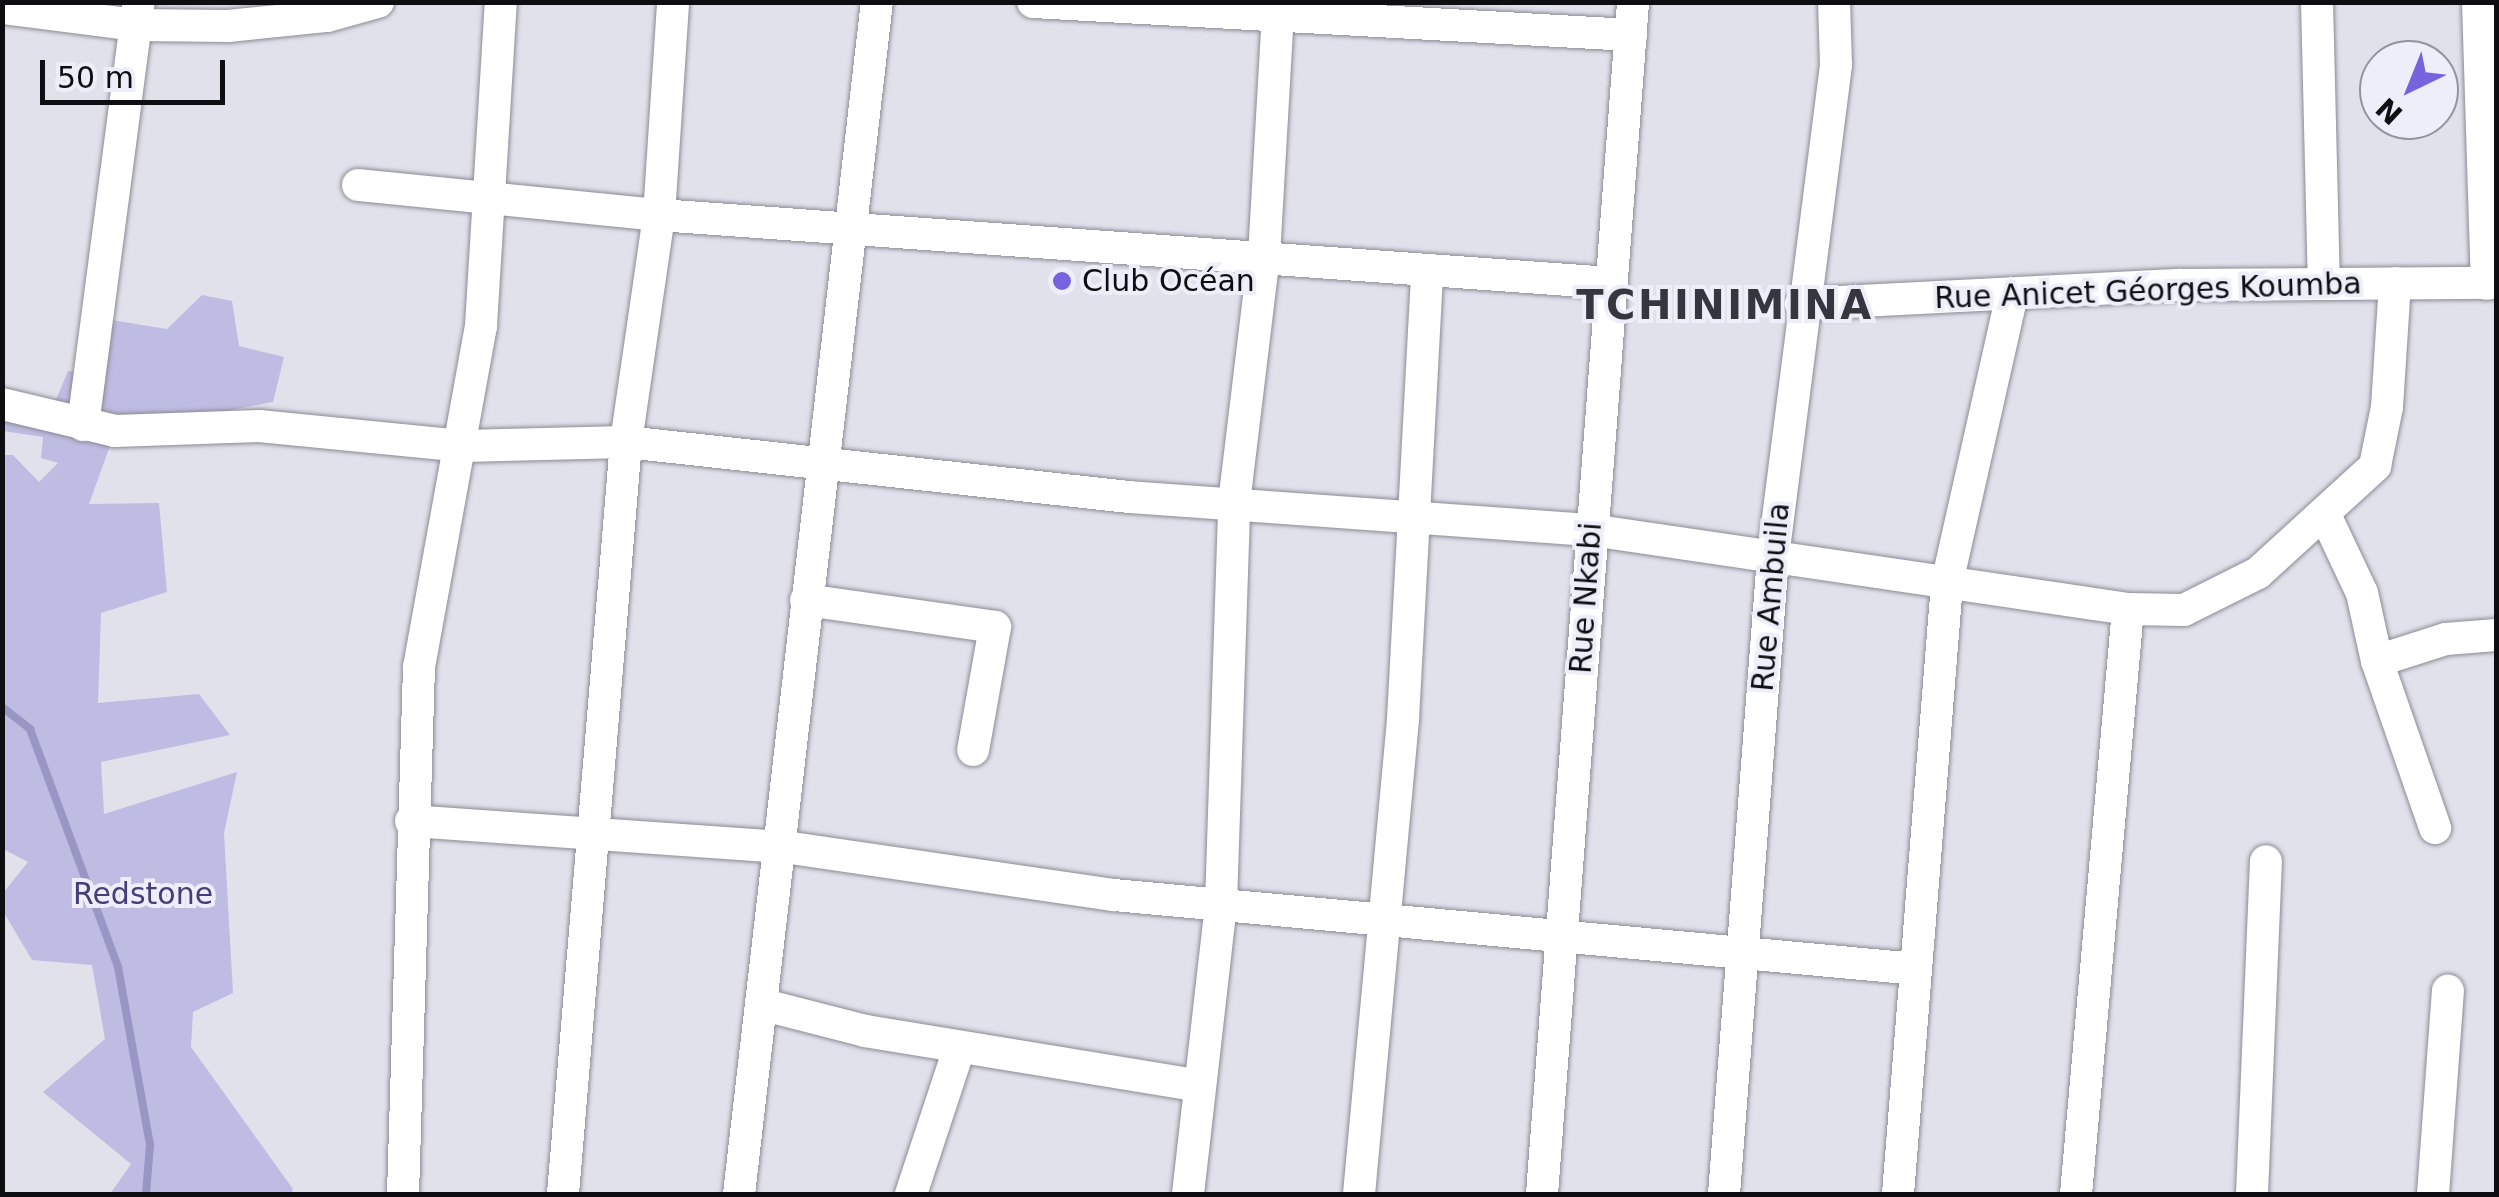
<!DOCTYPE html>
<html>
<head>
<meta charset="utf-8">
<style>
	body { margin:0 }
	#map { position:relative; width:2499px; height:1197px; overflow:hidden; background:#e1e1ec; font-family:"DejaVu Sans",sans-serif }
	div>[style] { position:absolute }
	.green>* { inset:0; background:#bebce2 }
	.stream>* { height:8px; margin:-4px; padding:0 4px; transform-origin:4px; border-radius:4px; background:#9896c3 }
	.roads { filter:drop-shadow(0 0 2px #8b8b96) drop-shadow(0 0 2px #8b8b96) }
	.minor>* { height:32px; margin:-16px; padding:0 16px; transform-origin:16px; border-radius:16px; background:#fff }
	.dots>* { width:28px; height:28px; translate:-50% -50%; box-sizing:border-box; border:5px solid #eeeefa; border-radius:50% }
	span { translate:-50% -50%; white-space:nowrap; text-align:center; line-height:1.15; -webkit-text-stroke:8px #eeeefa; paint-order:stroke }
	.poi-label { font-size:30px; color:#0e0e12 }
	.left { translate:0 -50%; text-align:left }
	.street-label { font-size:30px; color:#0e0e12 }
	.park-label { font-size:30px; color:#453e77 }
	.district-label { font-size:40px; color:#36363f; font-weight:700; letter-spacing:2.5px }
	.frame { position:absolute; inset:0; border:5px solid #0e0e12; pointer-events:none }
	.north { position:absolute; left:2359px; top:40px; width:100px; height:100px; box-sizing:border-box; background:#eeeefa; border:2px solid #94949d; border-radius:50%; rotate:223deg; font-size:28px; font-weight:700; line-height:40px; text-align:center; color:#0e0e12 }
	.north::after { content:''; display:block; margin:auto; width:35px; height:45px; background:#7763de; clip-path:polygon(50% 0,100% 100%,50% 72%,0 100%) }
	.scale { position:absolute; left:40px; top:60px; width:185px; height:45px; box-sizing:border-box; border:5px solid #0e0e12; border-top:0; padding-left:12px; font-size:30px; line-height:35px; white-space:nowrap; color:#0e0e12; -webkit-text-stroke:8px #eeeefa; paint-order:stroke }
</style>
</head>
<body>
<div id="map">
	<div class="green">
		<div style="clip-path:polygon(202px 295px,232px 301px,239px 346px,284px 357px,273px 402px,115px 432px,89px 504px,159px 503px,167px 592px,101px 613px,98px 703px,199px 694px,230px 735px,101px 762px,104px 814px,237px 772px,224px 833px,233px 993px,193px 1012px,191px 1047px,293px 1189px,291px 1194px,110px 1194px,131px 1164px,43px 1092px,105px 1039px,92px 965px,32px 960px,3px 911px,3px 893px,28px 862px,3px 849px,3px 455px,13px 455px,39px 482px,58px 463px,41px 458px,43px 437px,3px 431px,2px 409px,49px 416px,68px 371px,88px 373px,105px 319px,167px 329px)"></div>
	</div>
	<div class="stream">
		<div style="left:2px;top:707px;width:36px;rotate:38deg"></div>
		<div style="left:30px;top:729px;width:254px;rotate:69.7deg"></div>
		<div style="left:118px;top:967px;width:181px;rotate:79.8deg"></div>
		<div style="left:150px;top:1145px;width:49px;rotate:94.7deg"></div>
	</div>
	<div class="roads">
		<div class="minor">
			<div style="left:1033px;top:2px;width:599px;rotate:3.16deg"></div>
			<div style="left:2317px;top:2px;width:282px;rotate:88.6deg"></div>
			<div style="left:2478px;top:2px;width:282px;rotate:88.2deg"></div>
			<div style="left:2px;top:8px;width:136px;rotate:7.2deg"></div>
			<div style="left:137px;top:25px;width:91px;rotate:0.6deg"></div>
			<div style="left:228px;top:26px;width:100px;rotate:-5.8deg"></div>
			<div style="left:327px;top:16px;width:53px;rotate:-15.4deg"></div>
			<div style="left:358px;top:185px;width:302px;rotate:5.7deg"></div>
			<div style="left:659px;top:215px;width:953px;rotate:4.09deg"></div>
			<div style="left:1801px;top:304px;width:380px;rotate:-2.9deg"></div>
			<div style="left:2181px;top:285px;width:315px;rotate:-0.4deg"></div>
			<div style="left:2px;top:404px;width:116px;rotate:13.4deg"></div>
			<div style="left:115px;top:431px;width:144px;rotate:-2deg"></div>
			<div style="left:259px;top:426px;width:206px;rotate:5.6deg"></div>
			<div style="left:464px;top:446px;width:162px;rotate:-1.4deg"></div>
			<div style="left:626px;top:442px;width:506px;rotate:6.24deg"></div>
			<div style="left:1129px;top:497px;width:463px;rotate:4.1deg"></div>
			<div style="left:1591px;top:530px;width:543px;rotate:8.37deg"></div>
			<div style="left:2128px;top:609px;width:56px;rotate:1deg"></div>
			<div style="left:2184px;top:610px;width:83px;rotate:-26.6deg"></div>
			<div style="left:2258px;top:573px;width:159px;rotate:-42.4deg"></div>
			<div style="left:2375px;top:466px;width:60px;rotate:-78.5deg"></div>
			<div style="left:2387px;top:407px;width:124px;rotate:-86.3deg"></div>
			<div style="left:83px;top:425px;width:427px;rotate:-82.5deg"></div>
			<div style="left:2326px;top:517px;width:84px;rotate:64.7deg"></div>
			<div style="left:2362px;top:593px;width:70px;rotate:77.6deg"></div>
			<div style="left:2377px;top:661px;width:177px;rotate:70.8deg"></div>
			<div style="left:806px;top:600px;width:191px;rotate:8.1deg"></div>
			<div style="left:995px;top:627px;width:125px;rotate:100.1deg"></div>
			<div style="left:2377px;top:661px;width:72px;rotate:-17.7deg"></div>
			<div style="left:2446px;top:639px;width:50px;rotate:-4.6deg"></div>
			<div style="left:411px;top:821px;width:374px;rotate:4deg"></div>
			<div style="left:784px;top:847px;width:333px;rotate:8.3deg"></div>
			<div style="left:1114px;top:895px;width:805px;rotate:5.27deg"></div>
			<div style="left:764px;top:1005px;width:104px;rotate:14.4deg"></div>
			<div style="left:865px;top:1031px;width:339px;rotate:9.3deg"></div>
			<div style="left:403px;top:1194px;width:527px;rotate:-88.26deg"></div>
			<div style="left:419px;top:667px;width:347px;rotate:-79.7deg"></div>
			<div style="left:481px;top:326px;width:325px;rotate:-86.5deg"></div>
			<div style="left:563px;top:1194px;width:755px;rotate:-85.21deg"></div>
			<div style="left:626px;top:442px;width:229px;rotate:-81.7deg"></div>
			<div style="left:659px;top:215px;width:213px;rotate:-86.2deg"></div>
			<div style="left:739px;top:1194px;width:1200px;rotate:-83.4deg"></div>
			<div style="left:911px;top:1194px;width:153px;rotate:-71.7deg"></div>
			<div style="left:1188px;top:1194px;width:292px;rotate:-83.5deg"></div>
			<div style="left:1221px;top:904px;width:401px;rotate:-88.1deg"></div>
			<div style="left:1234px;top:503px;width:249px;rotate:-83.1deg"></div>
			<div style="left:1264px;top:256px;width:240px;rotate:-86.7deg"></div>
			<div style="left:1359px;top:1194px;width:477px;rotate:-84.7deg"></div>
			<div style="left:1403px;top:719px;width:449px;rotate:-86.9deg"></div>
			<div style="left:1542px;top:1194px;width:1195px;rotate:-85.63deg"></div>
			<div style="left:1724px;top:1194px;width:639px;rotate:-85.6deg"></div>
			<div style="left:1773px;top:557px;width:497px;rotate:-82.7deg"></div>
			<div style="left:1836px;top:64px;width:62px;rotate:-91.8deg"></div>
			<div style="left:1898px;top:1194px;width:613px;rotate:-85.41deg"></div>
			<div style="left:1947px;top:583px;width:296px;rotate:-77.3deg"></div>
			<div style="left:2076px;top:1194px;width:587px;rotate:-84.92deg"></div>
			<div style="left:2252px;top:1194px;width:333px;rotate:-87.6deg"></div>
			<div style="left:2433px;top:1194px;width:204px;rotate:-85.8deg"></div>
		</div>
	</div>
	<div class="dots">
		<div style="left:1062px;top:281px;background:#7763de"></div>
	</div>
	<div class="poi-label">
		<span class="left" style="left:1082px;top:281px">Club Océan</span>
	</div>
	<div class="street-label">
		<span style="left:2148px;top:291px;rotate:-2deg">Rue Anicet Géorges Koumba</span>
		<span style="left:1771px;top:597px;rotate:-85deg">Rue Ambuila</span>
		<span style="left:1586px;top:598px;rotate:-86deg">Rue Nkabi</span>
	</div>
	<div class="park-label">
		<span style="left:143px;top:894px">Redstone</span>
	</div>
	<div class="district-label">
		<span style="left:1725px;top:305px">TCHINIMINA</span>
	</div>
	<div class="frame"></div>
	<div class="north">N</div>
	<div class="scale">50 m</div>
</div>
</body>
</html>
